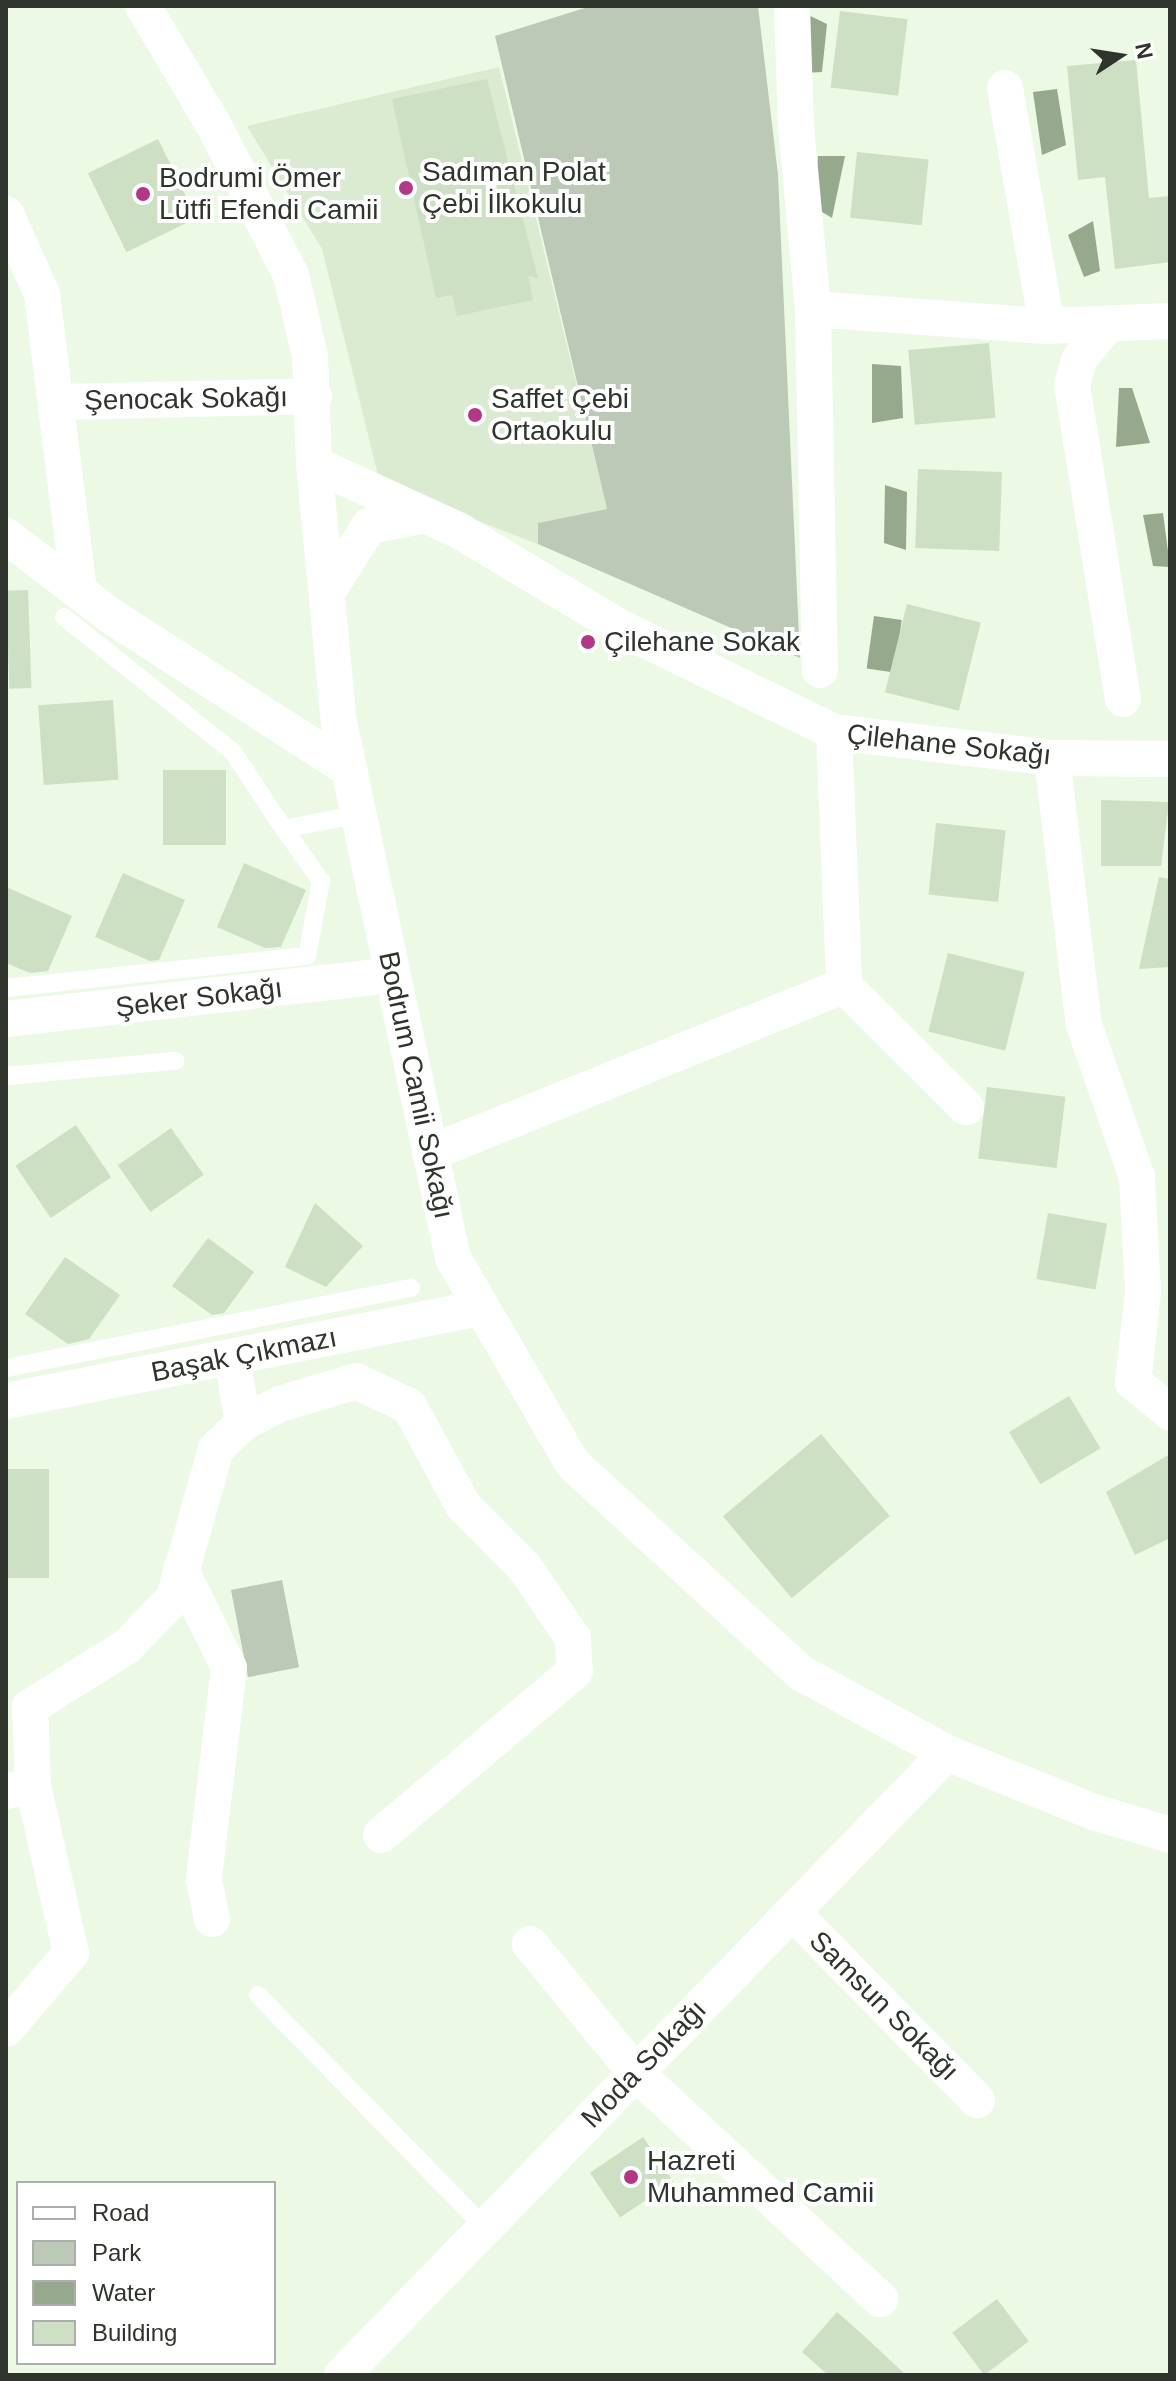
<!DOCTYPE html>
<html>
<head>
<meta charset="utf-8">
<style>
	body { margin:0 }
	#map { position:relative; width:1176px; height:2381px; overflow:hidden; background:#ecf9e5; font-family:Arial,sans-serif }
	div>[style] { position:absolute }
	.built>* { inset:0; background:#dbebd2 }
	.green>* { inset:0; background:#bdc9b7; transform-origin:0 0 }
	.water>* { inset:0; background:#97a98d; transform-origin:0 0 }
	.building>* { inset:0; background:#cde0c3; transform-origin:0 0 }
	.lane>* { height:18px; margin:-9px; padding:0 9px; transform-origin:9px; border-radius:9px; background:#fff }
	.street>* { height:36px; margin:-18px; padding:0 18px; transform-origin:18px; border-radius:18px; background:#fff }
	.dots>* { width:22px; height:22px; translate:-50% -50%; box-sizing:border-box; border:4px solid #fff; border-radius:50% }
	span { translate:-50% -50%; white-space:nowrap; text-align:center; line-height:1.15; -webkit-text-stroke:8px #fff; paint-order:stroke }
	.poi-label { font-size:28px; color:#2f342c }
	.left { translate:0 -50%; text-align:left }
	.street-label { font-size:28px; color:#2f342c }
	.frame { position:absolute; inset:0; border:8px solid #2f342c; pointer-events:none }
	.legend { position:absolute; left:16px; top:2181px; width:260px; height:184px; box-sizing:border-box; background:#fff; border:2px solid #acaeab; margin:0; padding:10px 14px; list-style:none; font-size:24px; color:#2f342c }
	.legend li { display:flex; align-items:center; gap:16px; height:40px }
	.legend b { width:40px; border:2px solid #acaeab }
	.north { position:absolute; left:1080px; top:16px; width:80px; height:80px; -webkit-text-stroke:6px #fff; paint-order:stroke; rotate:78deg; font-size:22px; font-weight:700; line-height:32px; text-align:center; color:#2f342c }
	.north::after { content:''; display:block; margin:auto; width:28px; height:36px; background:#2f342c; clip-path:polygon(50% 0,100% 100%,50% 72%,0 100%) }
</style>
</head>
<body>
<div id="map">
	<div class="built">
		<div style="clip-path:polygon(499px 67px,607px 509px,538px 523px,538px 544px,380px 483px,322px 249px,247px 126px)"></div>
	</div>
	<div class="green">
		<div style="clip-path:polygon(591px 6px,758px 6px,778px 175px,800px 658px,538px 544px,538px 523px,607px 509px,495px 36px)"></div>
		<div style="left:282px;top:1580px;width:89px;height:52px;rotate:79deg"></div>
	</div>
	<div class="water">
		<div style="clip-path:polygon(806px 14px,827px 24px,822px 72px,803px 73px)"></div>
		<div style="clip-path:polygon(1057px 89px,1066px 145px,1042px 155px,1033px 92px)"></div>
		<div style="clip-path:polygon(818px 156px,845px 156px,832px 218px,814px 207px)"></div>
		<div style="clip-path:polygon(1093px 221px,1100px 271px,1084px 277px,1068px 235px)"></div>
		<div style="clip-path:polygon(872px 364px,901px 366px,903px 418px,872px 423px)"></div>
		<div style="clip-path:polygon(1119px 388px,1132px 388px,1150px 443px,1116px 447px)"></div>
		<div style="clip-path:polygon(885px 485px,907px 492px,906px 550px,884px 543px)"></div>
		<div style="clip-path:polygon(1163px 513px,1170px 567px,1153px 566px,1143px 515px)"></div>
		<div style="left:874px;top:616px;width:28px;height:53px;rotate:8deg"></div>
	</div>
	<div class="building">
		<div style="left:840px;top:11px;width:68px;height:77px;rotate:7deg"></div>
		<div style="clip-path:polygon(1136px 60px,1149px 198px,1170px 196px,1170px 262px,1115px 269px,1105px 177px,1078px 180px,1067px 66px)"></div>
		<div style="clip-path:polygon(487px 79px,538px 278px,528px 276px,533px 300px,457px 316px,452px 295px,436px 298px,392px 99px)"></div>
		<div style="left:158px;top:139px;width:88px;height:78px;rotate:64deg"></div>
		<div style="left:857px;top:152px;width:72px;height:66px;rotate:6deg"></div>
		<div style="left:989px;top:343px;width:75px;height:81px;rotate:85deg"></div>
		<div style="left:918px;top:469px;width:84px;height:79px;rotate:2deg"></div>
		<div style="left:28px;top:590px;width:98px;height:22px;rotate:88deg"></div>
		<div style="left:907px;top:604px;width:76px;height:91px;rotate:14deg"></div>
		<div style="left:113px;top:700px;width:80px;height:75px;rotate:86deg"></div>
		<div style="left:163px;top:770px;width:63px;height:75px"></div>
		<div style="clip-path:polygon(1101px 800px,1169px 802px,1161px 866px,1101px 866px)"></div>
		<div style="left:936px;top:823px;width:70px;height:72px;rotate:6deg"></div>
		<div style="clip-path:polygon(244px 863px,306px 890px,281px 947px,265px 948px,217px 927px)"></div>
		<div style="clip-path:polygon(123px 873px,185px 900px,159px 960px,150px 961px,95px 937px)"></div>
		<div style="clip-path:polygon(1159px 877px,1170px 879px,1170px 967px,1139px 969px)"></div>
		<div style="clip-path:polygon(6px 887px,72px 916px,48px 971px,30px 973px,6px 963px)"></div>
		<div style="left:948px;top:953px;width:79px;height:81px;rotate:14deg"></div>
		<div style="left:987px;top:1087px;width:79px;height:72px;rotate:7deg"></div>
		<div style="left:76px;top:1125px;width:63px;height:73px;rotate:56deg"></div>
		<div style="left:171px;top:1128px;width:57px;height:65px;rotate:55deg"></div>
		<div style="clip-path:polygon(315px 1203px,363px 1246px,326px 1287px,285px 1267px)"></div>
		<div style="left:1048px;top:1213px;width:60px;height:67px;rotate:10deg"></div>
		<div style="clip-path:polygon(208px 1238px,254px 1272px,224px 1313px,212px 1315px,172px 1286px)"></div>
		<div style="clip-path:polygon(65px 1257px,120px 1295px,89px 1339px,68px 1344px,25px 1314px)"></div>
		<div style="left:1069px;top:1396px;width:61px;height:70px;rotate:59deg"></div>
		<div style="left:821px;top:1434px;width:107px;height:128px;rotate:50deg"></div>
		<div style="clip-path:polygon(1170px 1454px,1170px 1538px,1135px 1555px,1106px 1492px)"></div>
		<div style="left:6px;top:1469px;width:43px;height:109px"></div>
		<div style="left:643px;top:2137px;width:54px;height:64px;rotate:56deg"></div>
		<div style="left:997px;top:2299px;width:53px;height:56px;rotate:53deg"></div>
		<div style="clip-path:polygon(837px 2312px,862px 2334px,906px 2375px,828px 2375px,802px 2352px)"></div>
	</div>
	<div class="lane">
		<div style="left:64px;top:617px;width:216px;rotate:38.6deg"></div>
		<div style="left:233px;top:752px;width:92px;rotate:56.5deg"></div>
		<div style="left:284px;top:829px;width:76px;rotate:-11.3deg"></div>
		<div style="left:6px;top:988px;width:303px;rotate:-6.1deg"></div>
		<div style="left:307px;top:956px;width:76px;rotate:-79.4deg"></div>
		<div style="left:321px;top:881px;width:64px;rotate:-125.4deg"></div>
		<div style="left:6px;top:1076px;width:170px;rotate:-5.1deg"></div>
		<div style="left:6px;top:1368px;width:413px;rotate:-11.2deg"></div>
		<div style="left:258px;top:1995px;width:325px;rotate:45.7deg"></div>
	</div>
	<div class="street">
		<div style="left:143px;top:6px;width:137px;rotate:59.3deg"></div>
		<div style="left:213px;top:124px;width:170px;rotate:62.7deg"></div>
		<div style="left:291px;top:275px;width:83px;rotate:76.8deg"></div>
		<div style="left:310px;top:356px;width:108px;rotate:87.9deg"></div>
		<div style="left:314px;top:464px;width:259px;rotate:84.5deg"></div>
		<div style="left:339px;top:722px;width:548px;rotate:77.99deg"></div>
		<div style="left:453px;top:1258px;width:238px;rotate:59.8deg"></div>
		<div style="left:573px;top:1464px;width:309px;rotate:42.5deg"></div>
		<div style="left:801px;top:1673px;width:166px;rotate:28.7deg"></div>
		<div style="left:947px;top:1753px;width:158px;rotate:21.9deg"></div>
		<div style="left:1094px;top:1812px;width:79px;rotate:16.8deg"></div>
		<div style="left:792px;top:6px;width:120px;rotate:88.1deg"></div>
		<div style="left:796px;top:126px;width:184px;rotate:84.7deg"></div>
		<div style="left:813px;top:309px;width:361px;rotate:88.9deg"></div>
		<div style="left:1005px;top:88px;width:242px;rotate:80deg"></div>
		<div style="left:6px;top:214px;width:88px;rotate:65.8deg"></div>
		<div style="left:42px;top:294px;width:299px;rotate:82.9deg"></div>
		<div style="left:813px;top:309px;width:235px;rotate:4.2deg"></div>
		<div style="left:1047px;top:326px;width:123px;rotate:-2.3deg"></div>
		<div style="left:1106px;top:326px;width:43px;rotate:128.5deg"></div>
		<div style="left:1079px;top:360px;width:26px;rotate:106deg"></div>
		<div style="left:1072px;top:385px;width:318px;rotate:80.8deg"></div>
		<div style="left:59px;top:402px;width:255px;rotate:-1.3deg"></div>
		<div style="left:314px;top:464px;width:158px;rotate:24.6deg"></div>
		<div style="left:458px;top:530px;width:190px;rotate:31deg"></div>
		<div style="left:621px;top:628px;width:237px;rotate:26deg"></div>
		<div style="left:834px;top:732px;width:220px;rotate:6.8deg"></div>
		<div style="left:1052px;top:758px;width:118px;rotate:0.5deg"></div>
		<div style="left:6px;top:536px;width:132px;rotate:37.3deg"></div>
		<div style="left:111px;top:616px;width:284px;rotate:32.8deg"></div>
		<div style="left:328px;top:591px;width:77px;rotate:-57.8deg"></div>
		<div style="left:369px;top:526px;width:58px;rotate:-10.9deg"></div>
		<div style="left:834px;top:732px;width:254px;rotate:87.7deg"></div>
		<div style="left:844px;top:986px;width:172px;rotate:44.8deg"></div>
		<div style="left:1052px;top:758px;width:269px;rotate:83.2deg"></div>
		<div style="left:1084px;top:1025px;width:161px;rotate:70.8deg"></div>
		<div style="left:1137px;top:1177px;width:115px;rotate:87deg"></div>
		<div style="left:1143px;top:1292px;width:91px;rotate:96.3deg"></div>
		<div style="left:1133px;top:1382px;width:48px;rotate:39deg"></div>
		<div style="left:6px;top:1019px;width:388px;rotate:-6.5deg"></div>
		<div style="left:430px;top:1153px;width:446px;rotate:-22deg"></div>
		<div style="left:6px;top:1401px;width:484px;rotate:-11.1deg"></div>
		<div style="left:243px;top:1423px;width:42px;rotate:-27.2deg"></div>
		<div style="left:280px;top:1404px;width:79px;rotate:-16.8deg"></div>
		<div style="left:356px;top:1381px;width:59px;rotate:25.3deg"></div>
		<div style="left:409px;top:1406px;width:113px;rotate:61.4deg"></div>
		<div style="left:463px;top:1505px;width:88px;rotate:45.5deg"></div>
		<div style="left:525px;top:1568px;width:85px;rotate:55.6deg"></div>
		<div style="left:573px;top:1638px;width:33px;rotate:87deg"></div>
		<div style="left:575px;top:1671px;width:254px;rotate:139.8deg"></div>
		<div style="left:181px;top:1570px;width:109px;rotate:63.9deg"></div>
		<div style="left:229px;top:1668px;width:212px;rotate:96.8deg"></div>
		<div style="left:204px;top:1879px;width:41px;rotate:78.7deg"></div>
		<div style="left:6px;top:1791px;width:27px;rotate:-10deg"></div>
		<div style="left:33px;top:1786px;width:79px;rotate:-92.2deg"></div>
		<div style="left:30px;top:1707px;width:113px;rotate:-32deg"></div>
		<div style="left:126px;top:1647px;width:69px;rotate:-45.6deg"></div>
		<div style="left:174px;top:1598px;width:155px;rotate:-74.3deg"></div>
		<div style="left:216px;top:1449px;width:37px;rotate:-44deg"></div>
		<div style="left:243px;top:1423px;width:67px;rotate:-99.5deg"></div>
		<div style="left:792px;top:1912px;width:264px;rotate:45.5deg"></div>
		<div style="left:530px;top:1944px;width:167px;rotate:50.6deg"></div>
		<div style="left:636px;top:2073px;width:333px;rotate:42.8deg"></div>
		<div style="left:6px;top:2029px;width:100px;rotate:-49.5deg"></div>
		<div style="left:71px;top:1953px;width:171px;rotate:-102.8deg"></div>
		<div style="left:342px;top:2375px;width:868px;rotate:-45.79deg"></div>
	</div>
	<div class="dots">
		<div style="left:406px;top:188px;background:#b33687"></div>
		<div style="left:143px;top:194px;background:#b33687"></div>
		<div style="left:475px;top:415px;background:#b33687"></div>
		<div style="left:588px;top:642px;background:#b33687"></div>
		<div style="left:631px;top:2177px;background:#b33687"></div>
	</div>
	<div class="poi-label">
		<span class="left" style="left:422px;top:188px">Sadıman Polat<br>Çebi İlkokulu</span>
		<span class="left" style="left:159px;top:194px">Bodrumi Ömer<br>Lütfi Efendi Camii</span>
		<span class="left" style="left:491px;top:415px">Saffet Çebi<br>Ortaokulu</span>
		<span class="left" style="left:604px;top:642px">Çilehane Sokak</span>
		<span class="left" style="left:647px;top:2177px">Hazreti<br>Muhammed Camii</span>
	</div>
	<div class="street-label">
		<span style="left:186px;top:399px;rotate:-1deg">Şenocak Sokağı</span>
		<span style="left:949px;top:745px;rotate:6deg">Çilehane Sokağı</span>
		<span style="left:199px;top:998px;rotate:-7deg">Şeker Sokağı</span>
		<span style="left:416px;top:1085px;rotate:78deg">Bodrum Camii Sokağı</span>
		<span style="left:244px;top:1355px;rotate:-11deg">Başak Çıkmazı</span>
		<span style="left:884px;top:2006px;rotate:45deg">Samsun Sokağı</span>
		<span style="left:644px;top:2064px;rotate:-46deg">Moda Sokağı</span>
	</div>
	<div class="frame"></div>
	<ul class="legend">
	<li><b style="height:10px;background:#fff"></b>Road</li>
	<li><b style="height:22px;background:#bdc9b7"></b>Park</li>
	<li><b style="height:22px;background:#97a98d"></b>Water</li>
	<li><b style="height:22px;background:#cde0c3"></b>Building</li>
	</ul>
	<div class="north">N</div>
</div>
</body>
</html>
